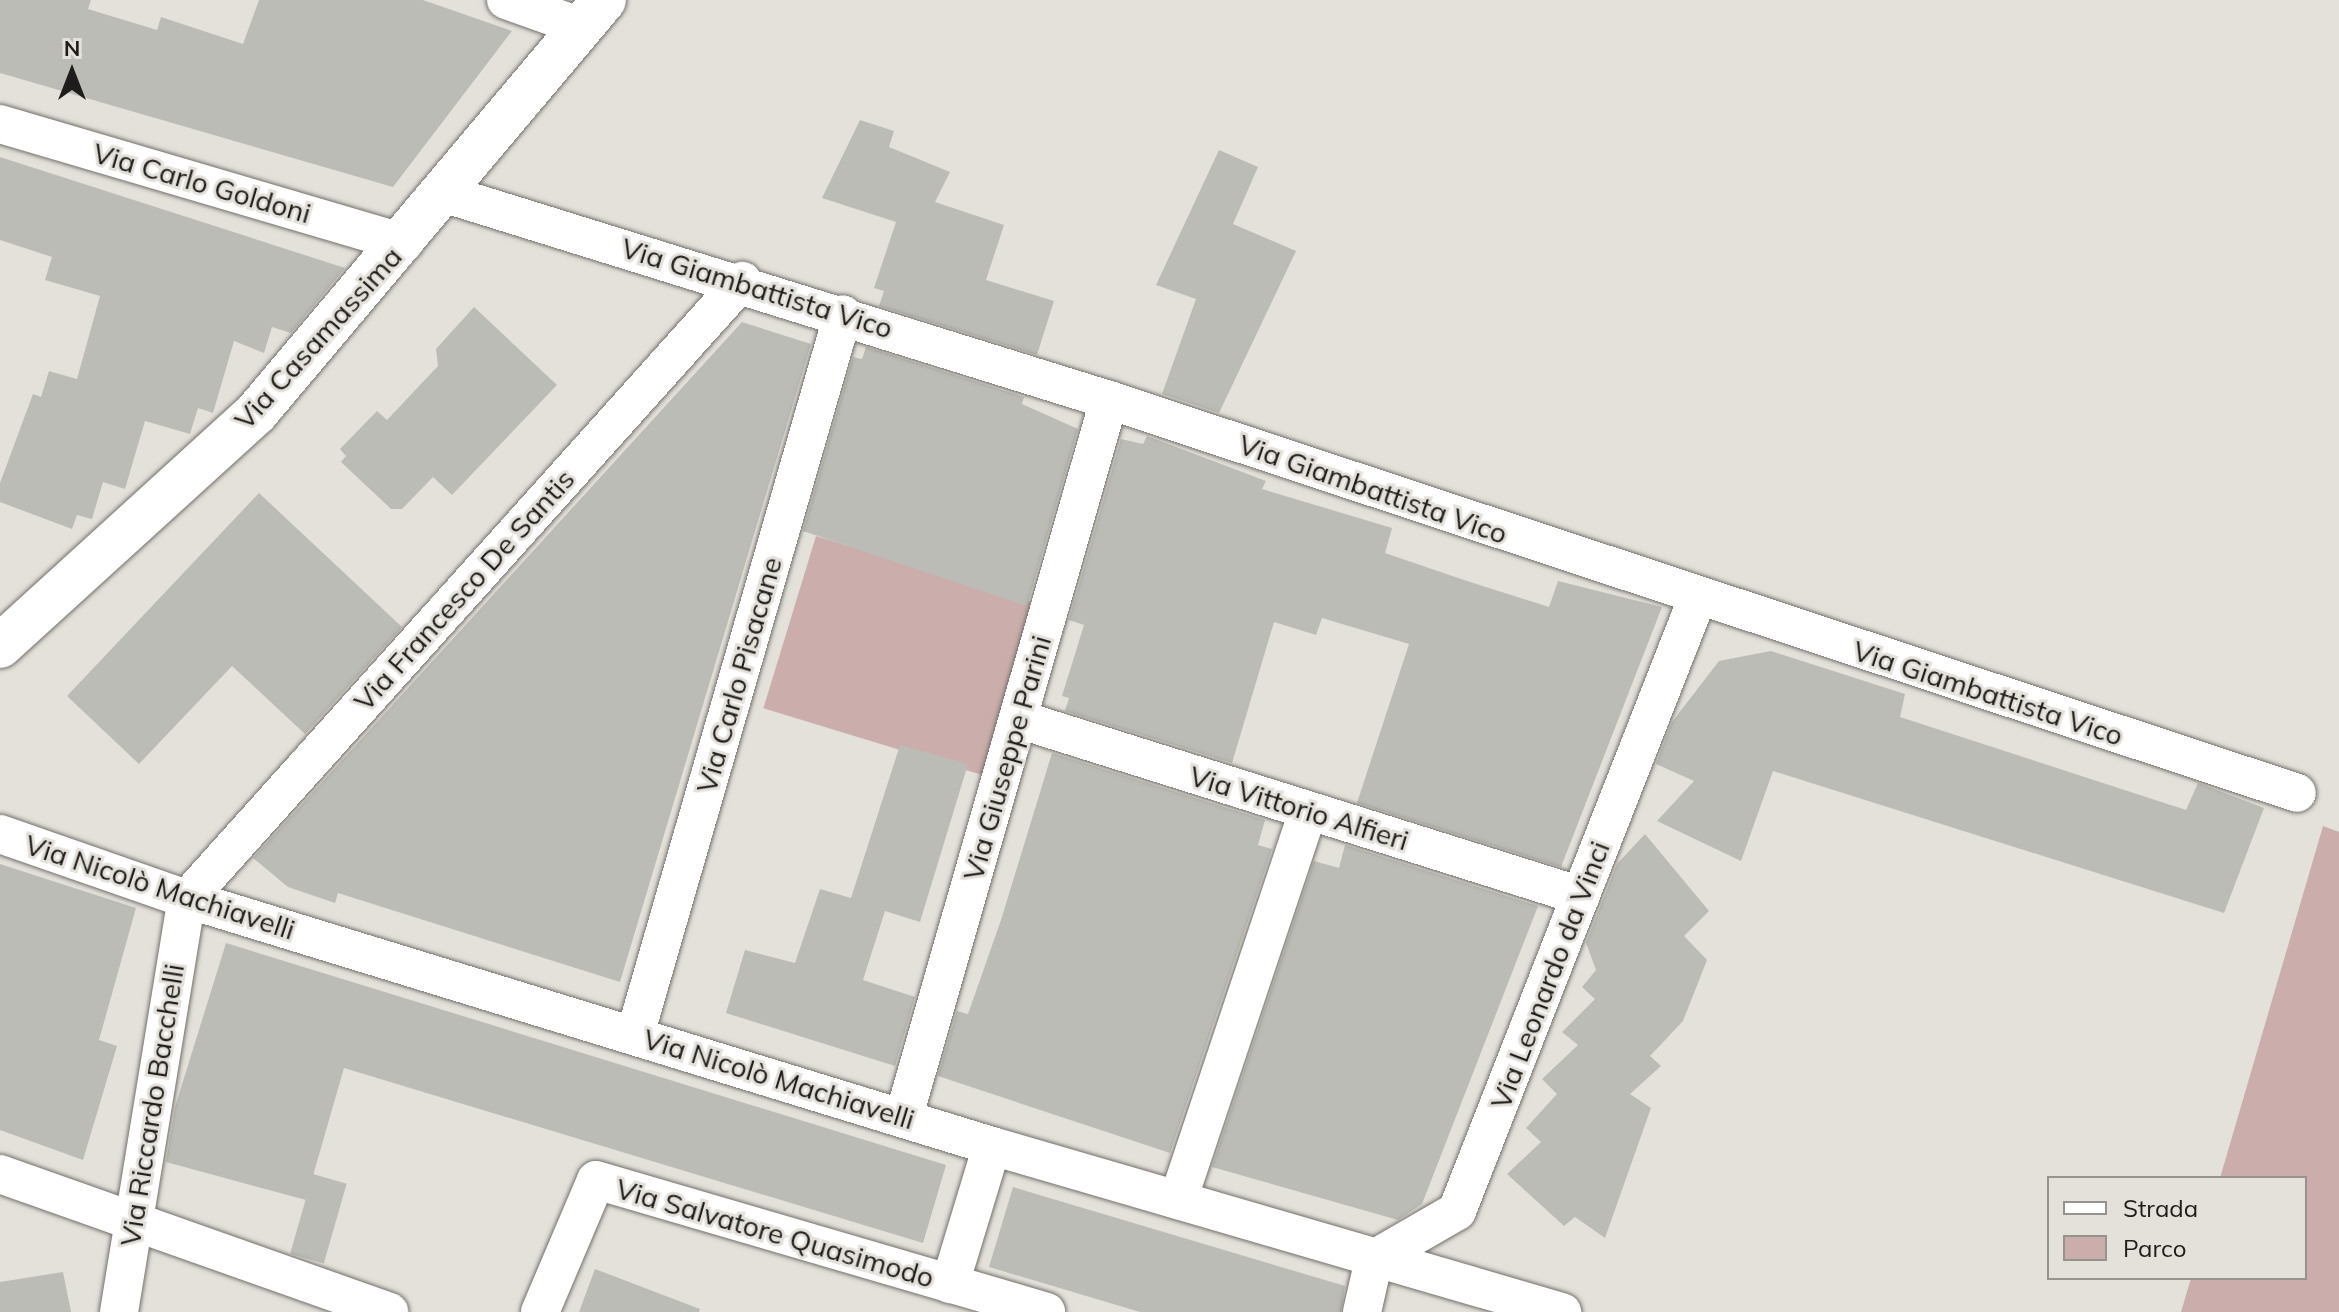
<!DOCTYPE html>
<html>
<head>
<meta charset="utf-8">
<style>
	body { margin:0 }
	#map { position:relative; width:2339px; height:1312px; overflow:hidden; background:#e4e1db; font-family:Mulish,sans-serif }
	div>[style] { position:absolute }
	.green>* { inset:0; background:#cbaeab; transform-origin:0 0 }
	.building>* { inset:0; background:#bbbcb5; transform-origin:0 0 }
	.roads { filter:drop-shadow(0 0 2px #74706b) drop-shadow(0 0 2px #74706b) }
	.street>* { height:38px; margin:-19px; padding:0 19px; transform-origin:19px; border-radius:19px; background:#fff }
	.secondary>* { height:44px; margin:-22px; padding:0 22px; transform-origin:22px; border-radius:22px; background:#fff }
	span { translate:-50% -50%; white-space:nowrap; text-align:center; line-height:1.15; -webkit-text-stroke:6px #e4e1db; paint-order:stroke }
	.street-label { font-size:28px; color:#1f1d1b }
	.legend { position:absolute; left:2047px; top:1176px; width:260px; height:104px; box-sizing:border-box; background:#e4e1db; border:2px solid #95938e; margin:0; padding:10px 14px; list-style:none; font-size:24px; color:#1f1d1b }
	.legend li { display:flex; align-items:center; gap:16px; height:40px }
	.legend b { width:40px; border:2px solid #95938e }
	.north { position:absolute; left:32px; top:32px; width:80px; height:80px; -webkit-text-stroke:6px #e4e1db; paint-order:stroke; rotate:0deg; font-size:22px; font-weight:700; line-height:32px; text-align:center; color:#1f1d1b }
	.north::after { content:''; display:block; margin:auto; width:28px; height:36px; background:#1f1d1b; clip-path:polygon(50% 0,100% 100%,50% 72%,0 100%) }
</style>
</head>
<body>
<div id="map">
	<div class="green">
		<div style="left:816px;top:536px;width:245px;height:180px;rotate:17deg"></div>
		<div style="clip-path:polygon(2323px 826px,2339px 832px,2339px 1312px,2181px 1312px,2191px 1278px,2305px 1278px,2305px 1178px,2220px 1178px)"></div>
	</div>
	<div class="building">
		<div style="clip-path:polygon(0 0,91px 0,88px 9px,157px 30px,161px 17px,243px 44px,259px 0,423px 0,512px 31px,393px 187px,0 73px)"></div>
		<div style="clip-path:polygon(860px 120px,894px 131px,889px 147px,950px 172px,935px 202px,1004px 225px,986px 280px,1054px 301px,1037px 355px,879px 306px,884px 291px,874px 288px,896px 222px,822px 198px)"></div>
		<div style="clip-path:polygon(1219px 150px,1258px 167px,1233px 224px,1296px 251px,1219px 413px,1162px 394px,1196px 299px,1156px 285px)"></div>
		<div style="clip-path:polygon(0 157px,345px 268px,291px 333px,272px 327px,264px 353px,234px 341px,213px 413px,198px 408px,190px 434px,145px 421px,125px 489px,103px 482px,92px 519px,77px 515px,72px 529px,0 502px,0 483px,33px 394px,41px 397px,49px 371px,77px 379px,100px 296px,45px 280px,52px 257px,0 240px)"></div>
		<div style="clip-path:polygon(474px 307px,557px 385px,452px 495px,433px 477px,402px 509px,391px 509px,341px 462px,346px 456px,340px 449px,377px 411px,387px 420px,438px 366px,436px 349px)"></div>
		<div style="clip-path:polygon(742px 322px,811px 344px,620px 982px,338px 893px,335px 903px,288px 887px,253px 858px)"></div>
		<div style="clip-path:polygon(866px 347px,1024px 397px,1022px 404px,1078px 429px,1027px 606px,803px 531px,853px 357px,862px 359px)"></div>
		<div style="clip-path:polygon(1147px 436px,1266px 481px,1262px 489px,1392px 528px,1385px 553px,1467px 581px,1549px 607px,1558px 581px,1662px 607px,1561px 867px,1357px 803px,1409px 644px,1322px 618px,1316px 635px,1274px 622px,1232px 763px,1065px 711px,1069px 698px,1062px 696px,1084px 625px,1069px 620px,1121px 439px,1143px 444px)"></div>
		<div style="clip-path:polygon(259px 493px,402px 627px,305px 734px,232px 666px,139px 764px,67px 696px)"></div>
		<div style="clip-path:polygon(1771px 651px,1905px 694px,1900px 717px,2186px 810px,2198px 783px,2264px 808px,2224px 913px,1773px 771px,1741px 861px,1657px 821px,1694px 781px,1656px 764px,1672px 722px,1719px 661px)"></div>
		<div style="clip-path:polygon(900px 745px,968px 764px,920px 922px,885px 911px,863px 980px,915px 997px,895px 1066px,726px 1013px,745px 950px,795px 963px,820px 889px,851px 898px)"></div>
		<div style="clip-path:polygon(1052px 753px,1265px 820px,1258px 845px,1272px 849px,1170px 1153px,938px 1076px,957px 1011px,968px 1014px,1001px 920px)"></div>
		<div style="clip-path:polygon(1645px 834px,1709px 911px,1684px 936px,1707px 960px,1683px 1021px,1650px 1056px,1661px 1066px,1630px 1094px,1651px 1108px,1605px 1238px,1575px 1217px,1564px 1226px,1507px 1174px,1541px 1142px,1526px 1128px,1557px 1094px,1542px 1079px,1578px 1045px,1562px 1032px,1595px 999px,1582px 987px,1596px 970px,1586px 943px,1617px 864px)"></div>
		<div style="clip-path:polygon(1345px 845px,1538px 906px,1422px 1204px,1398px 1220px,1212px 1167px,1314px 861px,1339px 868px)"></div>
		<div style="clip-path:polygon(0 864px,136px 908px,99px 1040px,117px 1046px,83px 1160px,0 1130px)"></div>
		<div style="clip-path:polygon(226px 943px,946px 1165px,923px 1243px,344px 1068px,306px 1200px,166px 1162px,175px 1107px)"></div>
		<div style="left:313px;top:1174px;width:35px;height:83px;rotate:16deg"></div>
		<div style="clip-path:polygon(1013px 1187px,1345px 1286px,1341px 1312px,1140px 1312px,989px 1267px)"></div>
		<div style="clip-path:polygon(595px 1269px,700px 1309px,699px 1312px,579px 1312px)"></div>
		<div style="clip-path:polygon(63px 1272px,71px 1312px,0 1312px,0 1282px)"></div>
	</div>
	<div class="roads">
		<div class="street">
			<div style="left:506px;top:0;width:81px;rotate:19.6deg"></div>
			<div style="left:0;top:124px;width:421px;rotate:16.4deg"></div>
			<div style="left:446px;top:194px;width:694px;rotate:17.26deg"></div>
			<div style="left:1109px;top:400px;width:1251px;rotate:18.3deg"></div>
			<div style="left:1018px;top:719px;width:590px;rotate:17.45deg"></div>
			<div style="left:0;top:834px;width:198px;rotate:19.2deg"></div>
			<div style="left:187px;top:899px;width:842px;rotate:17.06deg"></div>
			<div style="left:992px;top:1146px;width:594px;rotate:16.24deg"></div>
			<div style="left:635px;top:1035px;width:750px;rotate:-73.91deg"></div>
			<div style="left:904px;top:1116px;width:745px;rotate:-74.02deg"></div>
			<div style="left:0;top:1174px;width:413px;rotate:19.5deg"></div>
			<div style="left:1178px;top:1200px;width:410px;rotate:-71.5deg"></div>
			<div style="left:950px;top:1284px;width:144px;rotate:-73.1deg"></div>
			<div style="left:119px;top:1312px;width:419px;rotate:-80.7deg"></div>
			<div style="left:187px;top:899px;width:831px;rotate:-48.07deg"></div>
			<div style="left:540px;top:1312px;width:143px;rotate:-67deg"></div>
			<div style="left:596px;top:1180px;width:469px;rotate:16.3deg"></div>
			<div style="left:1362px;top:1312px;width:54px;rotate:-77.2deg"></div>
			<div style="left:1374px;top:1259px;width:96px;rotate:-30deg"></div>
			<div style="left:1457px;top:1211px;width:657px;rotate:-68.59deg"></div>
		</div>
		<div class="secondary">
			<div style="left:0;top:646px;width:346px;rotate:-42.3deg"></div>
			<div style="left:256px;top:413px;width:540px;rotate:-49.88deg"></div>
		</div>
	</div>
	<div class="street-label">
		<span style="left:202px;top:183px;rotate:16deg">Via Carlo Goldoni</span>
		<span style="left:757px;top:288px;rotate:17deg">Via Giambattista Vico</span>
		<span style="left:318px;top:338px;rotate:-48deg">Via Casamassima</span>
		<span style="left:1373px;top:489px;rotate:19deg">Via Giambattista Vico</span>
		<span style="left:464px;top:590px;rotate:-48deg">Via Francesco De Santis</span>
		<span style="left:739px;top:675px;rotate:-74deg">Via Carlo Pisacane</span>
		<span style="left:1988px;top:693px;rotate:18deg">Via Giambattista Vico</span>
		<span style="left:1007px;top:758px;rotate:-74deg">Via Giuseppe Parini</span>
		<span style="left:1299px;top:808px;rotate:17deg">Via Vittorio Alfieri</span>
		<span style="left:160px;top:887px;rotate:18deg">Via Nicolò Machiavelli</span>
		<span style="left:1550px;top:975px;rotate:-69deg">Via Leonardo da Vinci</span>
		<span style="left:779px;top:1079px;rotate:17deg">Via Nicolò Machiavelli</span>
		<span style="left:152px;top:1105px;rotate:-81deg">Via Riccardo Bacchelli</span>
		<span style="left:775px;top:1233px;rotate:16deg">Via Salvatore Quasimodo</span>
	</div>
	<ul class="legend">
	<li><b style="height:10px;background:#fff"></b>Strada</li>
	<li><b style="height:22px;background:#cbaeab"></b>Parco</li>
	</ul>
	<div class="north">N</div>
</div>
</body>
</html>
